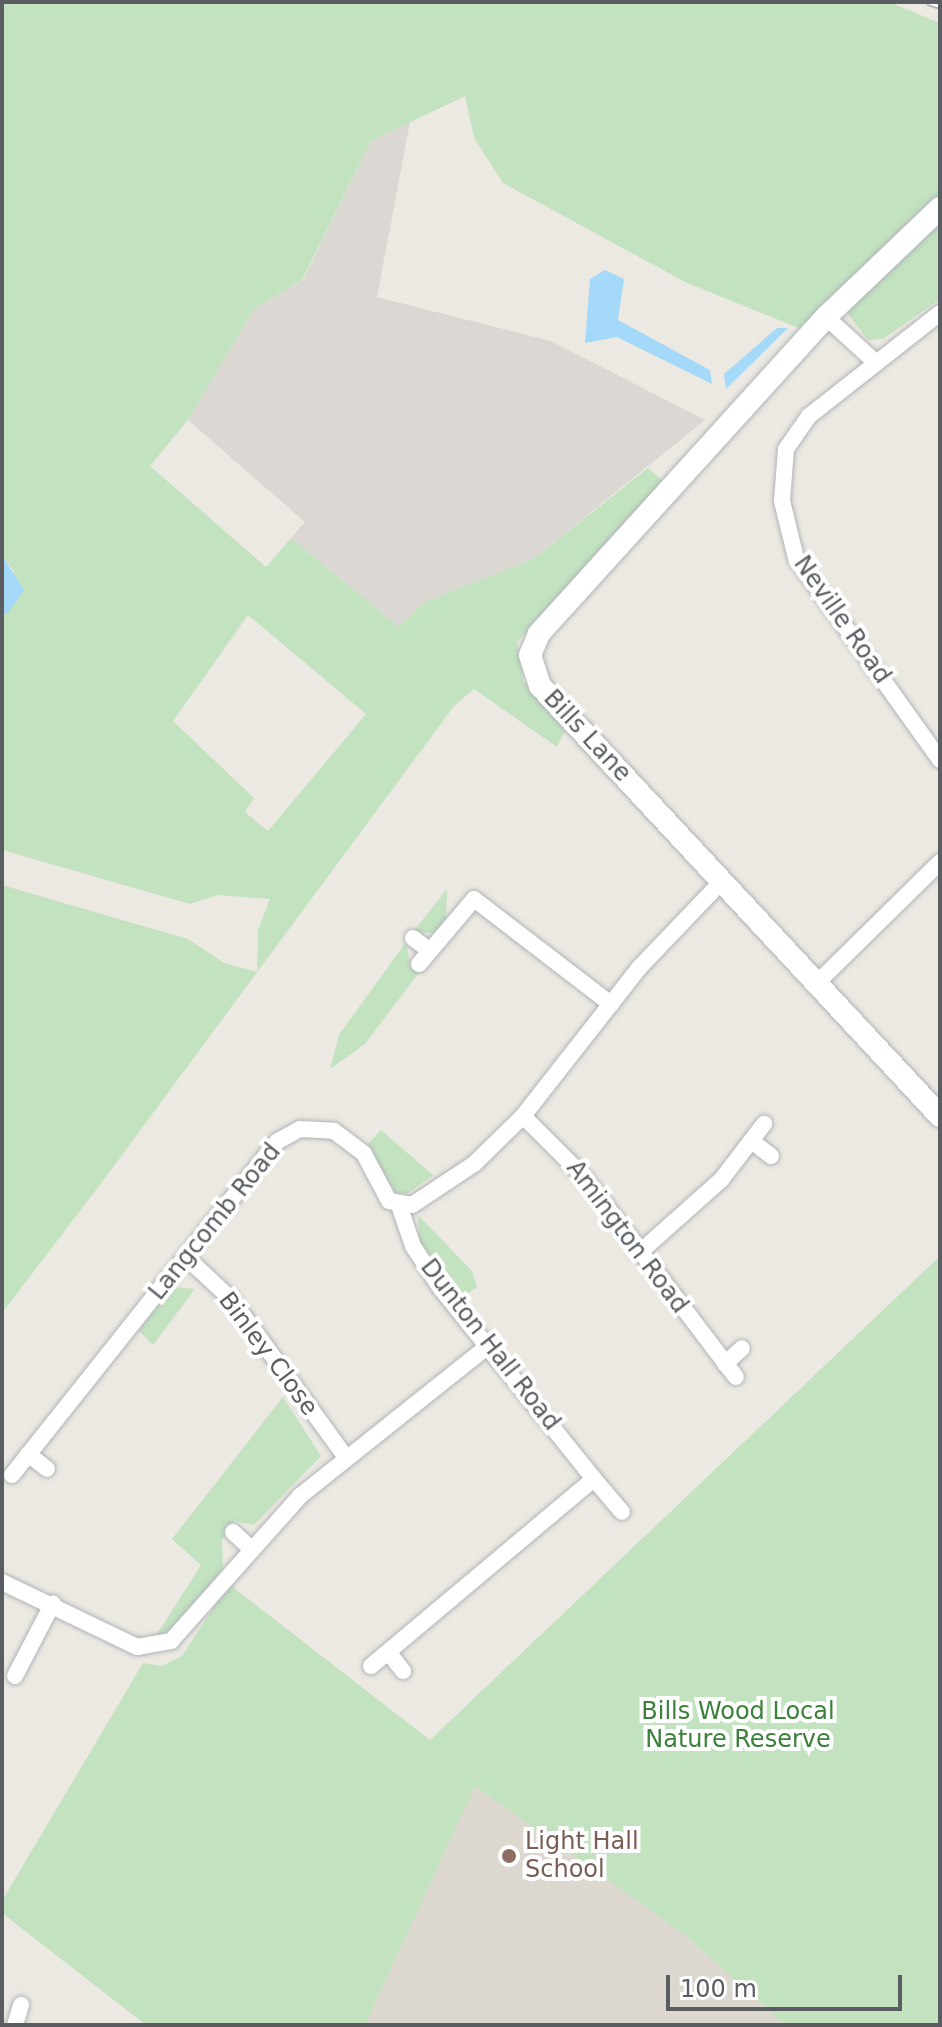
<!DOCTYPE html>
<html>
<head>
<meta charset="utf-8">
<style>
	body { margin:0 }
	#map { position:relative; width:942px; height:2027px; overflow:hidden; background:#ece9e2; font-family:"DejaVu Sans",sans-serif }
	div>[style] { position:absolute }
	.industrial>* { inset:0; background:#dbd8d4 }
	.education>* { inset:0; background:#dcd8d0 }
	.green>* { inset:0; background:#c2e2c0 }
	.water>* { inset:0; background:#a5d9f9 }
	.roads { filter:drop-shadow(0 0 2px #b0b3b7) drop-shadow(0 0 2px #b0b3b7) }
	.street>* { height:16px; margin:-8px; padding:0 8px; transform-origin:8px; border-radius:8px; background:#fff }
	.secondary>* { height:22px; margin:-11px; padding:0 11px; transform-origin:11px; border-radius:11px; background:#fff }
	.rail>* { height:8px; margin-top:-4px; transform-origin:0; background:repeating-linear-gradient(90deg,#fff 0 15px,#b1b2b2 0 30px); box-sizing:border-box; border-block:2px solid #b1b2b2 }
	.dots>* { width:22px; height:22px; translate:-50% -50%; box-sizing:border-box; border:4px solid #fff; border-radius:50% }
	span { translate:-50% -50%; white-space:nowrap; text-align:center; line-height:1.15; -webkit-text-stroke:8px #fff; paint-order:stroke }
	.street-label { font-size:24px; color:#5a5e62 }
	.park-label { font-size:24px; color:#3b813a }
	.education-label { font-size:24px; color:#785e54 }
	.left { translate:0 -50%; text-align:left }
	.frame { position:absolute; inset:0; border:4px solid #5a5e62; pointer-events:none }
	.scale { position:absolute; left:666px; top:1975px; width:236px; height:36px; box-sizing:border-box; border:4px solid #5a5e62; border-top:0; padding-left:10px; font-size:24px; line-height:28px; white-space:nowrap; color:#5a5e62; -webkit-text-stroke:6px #fff; paint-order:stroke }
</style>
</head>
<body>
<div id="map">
	<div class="industrial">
		<div style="clip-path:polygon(410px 122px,377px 297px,551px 341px,705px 420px,533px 559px,424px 602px,399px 627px,291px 538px,305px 522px,188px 420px,254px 309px,303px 280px,371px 141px)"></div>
	</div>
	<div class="education">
		<div style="clip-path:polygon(475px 1785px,685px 1935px,785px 2025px,365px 2025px)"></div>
	</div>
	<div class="green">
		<div style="clip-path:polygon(evenodd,2px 2px,889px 2px,940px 23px,940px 196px,799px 328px,687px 283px,503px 183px,474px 138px,465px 96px,371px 141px,302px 280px,254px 309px,188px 420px,150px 466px,266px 567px,291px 538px,399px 627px,424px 602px,533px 559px,648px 468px,663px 481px,517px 642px,523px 681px,565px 730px,557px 747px,474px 689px,454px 706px,102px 1182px,2px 1313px,2px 885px,188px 939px,224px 963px,257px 972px,258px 930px,270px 899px,218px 895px,190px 904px,2px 850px,2px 613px,14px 571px,2px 555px,2px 2px,248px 615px,366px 714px,268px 831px,245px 812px,254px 798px,173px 721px,248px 615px)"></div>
		<div style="clip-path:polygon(940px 219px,940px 299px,883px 339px,868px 340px,847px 313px)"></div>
		<div style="clip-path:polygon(447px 889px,446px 919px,434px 933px,413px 932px)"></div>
		<div style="clip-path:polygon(406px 942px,410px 963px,420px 971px,365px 1044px,330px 1069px,339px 1035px)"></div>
		<div style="clip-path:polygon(381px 1130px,433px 1175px,407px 1194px,395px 1192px,368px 1144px)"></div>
		<div style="clip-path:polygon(418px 1215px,472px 1271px,477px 1287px,461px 1299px,420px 1241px)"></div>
		<div style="clip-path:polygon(940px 1256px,940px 2025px,785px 2025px,685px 1935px,475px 1786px,365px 2025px,146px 2025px,2px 1913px,2px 1901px,143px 1663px,162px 1666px,182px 1656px,229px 1584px,430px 1740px)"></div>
		<div style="clip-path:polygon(172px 1287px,195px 1289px,153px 1345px,139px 1331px)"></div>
		<div style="clip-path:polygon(283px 1397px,321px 1456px,254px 1525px,234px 1521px,222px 1540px,223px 1568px,183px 1621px,154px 1639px,201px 1565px,172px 1539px)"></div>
	</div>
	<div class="water">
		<div style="clip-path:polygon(605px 270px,624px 279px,618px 320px,710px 370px,712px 384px,617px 337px,585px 343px,590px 279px)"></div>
		<div style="clip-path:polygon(777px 328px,788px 328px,726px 389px,724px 374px)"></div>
		<div style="clip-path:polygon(2px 555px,24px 590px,7px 614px,2px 613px)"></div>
	</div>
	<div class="roads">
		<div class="street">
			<div style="left:940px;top:313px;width:167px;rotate:141.8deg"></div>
			<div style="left:809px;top:416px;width:40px;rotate:124.9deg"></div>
			<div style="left:786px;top:449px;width:52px;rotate:94.4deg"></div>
			<div style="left:782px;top:501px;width:59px;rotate:76.2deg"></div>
			<div style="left:796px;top:558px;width:248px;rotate:54.5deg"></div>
			<div style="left:826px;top:317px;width:65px;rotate:42.5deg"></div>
			<div style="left:413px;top:938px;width:20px;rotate:37deg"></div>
			<div style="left:419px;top:964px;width:85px;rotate:-49.8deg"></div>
			<div style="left:474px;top:899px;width:173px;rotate:37.5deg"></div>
			<div style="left:819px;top:981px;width:170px;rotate:-44.5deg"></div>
			<div style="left:523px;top:1116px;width:86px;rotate:45deg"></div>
			<div style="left:584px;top:1177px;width:251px;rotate:52.8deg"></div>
			<div style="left:753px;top:1142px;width:23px;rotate:38deg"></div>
			<div style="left:639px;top:1253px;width:110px;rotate:-41.7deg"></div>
			<div style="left:721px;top:1180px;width:71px;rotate:-52.5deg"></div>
			<div style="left:186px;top:1257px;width:63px;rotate:43.1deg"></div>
			<div style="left:232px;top:1300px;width:193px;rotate:54.1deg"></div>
			<div style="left:725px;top:1364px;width:23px;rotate:-43deg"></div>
			<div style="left:28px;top:1454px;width:24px;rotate:38deg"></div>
			<div style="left:12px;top:1475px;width:427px;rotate:-51.5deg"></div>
			<div style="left:278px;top:1141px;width:25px;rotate:-29deg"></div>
			<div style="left:300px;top:1129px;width:34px;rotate:3deg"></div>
			<div style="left:334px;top:1131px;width:38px;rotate:37deg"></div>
			<div style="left:364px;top:1154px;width:53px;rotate:62deg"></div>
			<div style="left:389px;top:1201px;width:23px;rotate:10deg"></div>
			<div style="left:412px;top:1205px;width:74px;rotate:-33.5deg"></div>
			<div style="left:474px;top:1164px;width:69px;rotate:-44.4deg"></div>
			<div style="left:523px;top:1116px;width:188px;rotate:-51.9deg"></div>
			<div style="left:639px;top:968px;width:122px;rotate:-46.3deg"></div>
			<div style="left:594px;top:1479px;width:43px;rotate:49.7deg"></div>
			<div style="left:233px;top:1532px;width:22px;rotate:43deg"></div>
			<div style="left:2px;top:1582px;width:150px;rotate:25.7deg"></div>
			<div style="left:137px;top:1647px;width:35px;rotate:-10deg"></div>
			<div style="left:171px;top:1641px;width:194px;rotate:-48.3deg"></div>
			<div style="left:300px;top:1496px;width:241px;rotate:-38.6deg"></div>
			<div style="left:389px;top:1653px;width:23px;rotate:52deg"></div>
			<div style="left:371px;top:1666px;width:291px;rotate:-40deg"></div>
			<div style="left:594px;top:1479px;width:244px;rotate:-128.8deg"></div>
			<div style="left:441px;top:1289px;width:51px;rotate:-123.1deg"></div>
			<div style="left:413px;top:1246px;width:43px;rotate:-108.9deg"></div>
			<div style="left:15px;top:1676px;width:82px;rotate:-62.5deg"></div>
			<div style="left:15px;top:2025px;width:21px;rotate:-73deg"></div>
		</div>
		<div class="secondary">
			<div style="left:940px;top:208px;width:158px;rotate:136.3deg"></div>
			<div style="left:826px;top:317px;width:428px;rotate:132.2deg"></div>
			<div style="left:539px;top:634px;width:23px;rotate:113deg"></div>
			<div style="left:530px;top:655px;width:33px;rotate:72deg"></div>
			<div style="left:540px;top:686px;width:587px;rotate:47.07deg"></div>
		</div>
	</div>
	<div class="rail">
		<div style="left:928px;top:2px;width:13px;rotate:18deg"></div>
	</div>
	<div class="dots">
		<div style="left:509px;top:1856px;background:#8d6e63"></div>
	</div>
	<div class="street-label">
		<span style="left:842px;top:620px;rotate:55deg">Neville Road</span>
		<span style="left:587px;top:736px;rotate:47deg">Bills Lane</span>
		<span style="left:215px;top:1222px;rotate:-51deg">Langcomb Road</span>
		<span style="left:627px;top:1237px;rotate:53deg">Amington Road</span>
		<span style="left:490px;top:1345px;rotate:52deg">Dunton Hall Road</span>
		<span style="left:268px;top:1354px;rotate:53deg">Binley Close</span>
	</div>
	<div class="park-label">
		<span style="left:738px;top:1726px">Bills Wood Local<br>Nature Reserve</span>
	</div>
	<div class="education-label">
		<span class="left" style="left:525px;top:1856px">Light Hall<br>School</span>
	</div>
	<div class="frame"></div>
	<div class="scale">100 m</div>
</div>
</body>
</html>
